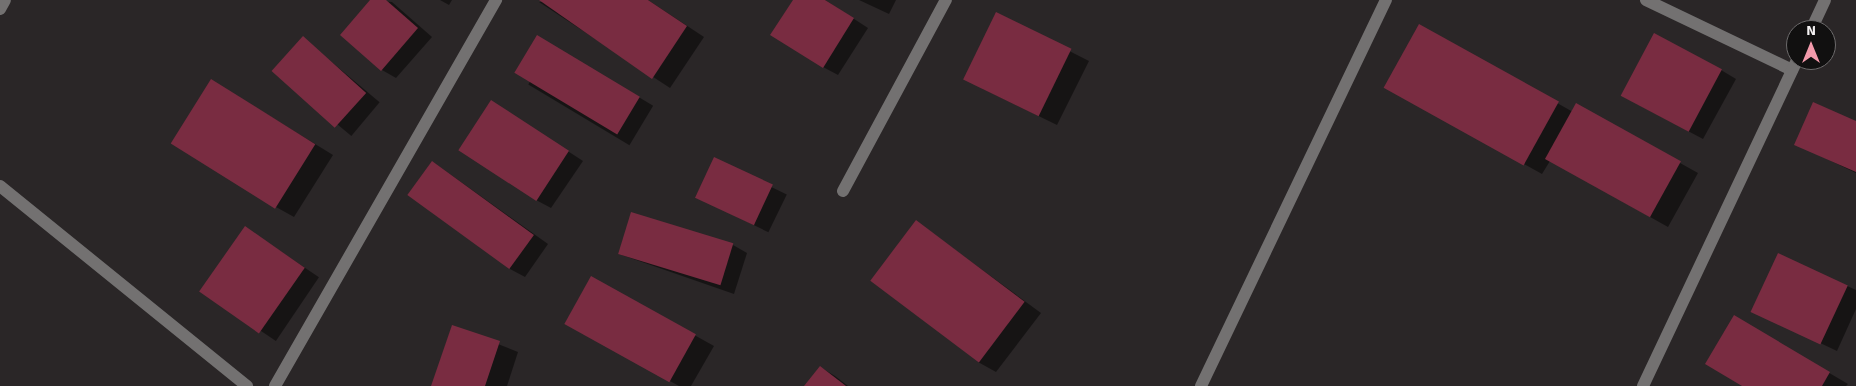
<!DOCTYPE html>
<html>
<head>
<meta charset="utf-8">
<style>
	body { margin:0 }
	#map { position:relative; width:1856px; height:386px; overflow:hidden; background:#2a2627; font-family:Signika,sans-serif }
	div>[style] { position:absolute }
	.shadow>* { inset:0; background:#0007; transform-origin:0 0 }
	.building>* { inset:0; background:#792c41; transform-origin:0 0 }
	.street>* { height:12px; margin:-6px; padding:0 6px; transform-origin:6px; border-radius:6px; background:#737171 }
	span { translate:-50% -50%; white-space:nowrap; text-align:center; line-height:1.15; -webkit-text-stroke:4px #111010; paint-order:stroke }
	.north { position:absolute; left:1786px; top:20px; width:50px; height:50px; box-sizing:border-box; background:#111010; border:1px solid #6c6a6b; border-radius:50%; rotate:0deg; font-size:14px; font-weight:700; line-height:20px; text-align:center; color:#f5f2f3 }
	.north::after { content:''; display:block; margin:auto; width:18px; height:22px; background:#f39aab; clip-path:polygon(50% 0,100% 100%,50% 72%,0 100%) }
</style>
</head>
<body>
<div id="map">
	<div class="shadow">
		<div style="clip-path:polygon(372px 0,392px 2px,432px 37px,396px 78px,382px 70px)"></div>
		<div style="clip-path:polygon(440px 0,452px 0,449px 5px)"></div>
		<div style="clip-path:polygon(648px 0,704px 37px,670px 88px,539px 2px)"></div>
		<div style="clip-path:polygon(794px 0,825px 0,868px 28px,838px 75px,823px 67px)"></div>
		<div style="clip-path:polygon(859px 0,896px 0,889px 14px)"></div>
		<div style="clip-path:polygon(996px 14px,1089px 61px,1057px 125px,983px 89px)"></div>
		<div style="clip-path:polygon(1419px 25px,1573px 112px,1576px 105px,1698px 173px,1668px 227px,1550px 161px,1542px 174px,1403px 97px)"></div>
		<div style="left:303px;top:38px;width:100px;height:44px;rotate:40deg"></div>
		<div style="left:552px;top:45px;width:118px;height:46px;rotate:31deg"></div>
		<div style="clip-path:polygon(1721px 70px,1736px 79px,1703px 139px,1637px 104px)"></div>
		<div style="clip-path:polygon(229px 91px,333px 155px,294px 217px,276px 207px)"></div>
		<div style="clip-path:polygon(506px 111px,583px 161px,551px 208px,536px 200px)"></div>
		<div style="clip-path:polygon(1856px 123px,1856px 173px,1796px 144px)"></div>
		<div style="left:714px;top:159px;width:81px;height:42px;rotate:26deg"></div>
		<div style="clip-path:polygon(433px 162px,548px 244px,525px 277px,510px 269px)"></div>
		<div style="clip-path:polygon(917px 222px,1041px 313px,996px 372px,978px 362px)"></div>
		<div style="left:246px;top:228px;width:88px;height:77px;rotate:34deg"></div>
		<div style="clip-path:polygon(733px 245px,747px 253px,734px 294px,619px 254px)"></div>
		<div style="clip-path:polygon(1779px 255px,1856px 290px,1856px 309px,1837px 351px,1753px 311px)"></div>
		<div style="clip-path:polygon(592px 278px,714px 346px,691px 386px,679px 386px,584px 334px)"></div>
		<div style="clip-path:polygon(1734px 317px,1848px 384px,1846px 386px,1744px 386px)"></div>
		<div style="clip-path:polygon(452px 326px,518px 352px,507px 386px,432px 386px)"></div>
		<div style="clip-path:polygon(820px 367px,835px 376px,848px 386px,806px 386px)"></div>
	</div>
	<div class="building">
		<div style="clip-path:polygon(370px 0,386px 0,418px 28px,381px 71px,340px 35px)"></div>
		<div style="clip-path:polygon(539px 0,648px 0,687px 26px,652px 79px)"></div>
		<div style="clip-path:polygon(793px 0,825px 0,854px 18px,823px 68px,770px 35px)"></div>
		<div style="left:996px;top:12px;width:84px;height:75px;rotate:26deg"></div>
		<div style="left:1419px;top:24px;width:160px;height:73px;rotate:29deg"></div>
		<div style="left:1654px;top:33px;width:77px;height:71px;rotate:28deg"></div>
		<div style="left:537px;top:35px;width:120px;height:44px;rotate:31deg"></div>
		<div style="left:303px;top:36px;width:85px;height:47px;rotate:42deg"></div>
		<div style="left:211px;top:79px;width:123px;height:76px;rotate:32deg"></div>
		<div style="left:491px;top:100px;width:93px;height:60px;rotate:33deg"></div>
		<div style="clip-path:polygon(1813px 102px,1856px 121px,1856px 172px,1794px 145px)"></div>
		<div style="left:1576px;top:103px;width:120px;height:64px;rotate:29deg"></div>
		<div style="left:714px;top:157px;width:65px;height:45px;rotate:25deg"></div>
		<div style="left:432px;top:161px;width:126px;height:42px;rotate:36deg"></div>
		<div style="left:631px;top:212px;width:107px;height:44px;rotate:17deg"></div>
		<div style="left:916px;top:220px;width:136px;height:76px;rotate:37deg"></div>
		<div style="left:245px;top:226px;width:73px;height:80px;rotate:35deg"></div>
		<div style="left:1778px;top:253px;width:77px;height:65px;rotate:25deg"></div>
		<div style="left:591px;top:276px;width:120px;height:55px;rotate:29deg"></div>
		<div style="clip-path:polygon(1734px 315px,1830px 372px,1822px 386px,1742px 386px,1705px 364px)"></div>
		<div style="clip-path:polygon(452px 325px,500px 341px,485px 386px,431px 386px)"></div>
		<div style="clip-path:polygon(820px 366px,846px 386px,804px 386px)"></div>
	</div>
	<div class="street">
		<div style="left:1646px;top:0;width:162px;rotate:25.6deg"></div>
		<div style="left:0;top:9px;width:10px;rotate:-61deg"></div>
		<div style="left:1811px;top:30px;width:33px;rotate:-65deg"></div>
		<div style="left:0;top:186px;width:318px;rotate:39deg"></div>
		<div style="left:843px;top:191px;width:217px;rotate:-61.7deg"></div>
		<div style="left:275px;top:386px;width:445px;rotate:-60.2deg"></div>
		<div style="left:1201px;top:386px;width:428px;rotate:-64.4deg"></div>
		<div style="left:1643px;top:386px;width:361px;rotate:-64.7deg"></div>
	</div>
	<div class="north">N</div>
</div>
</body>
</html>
